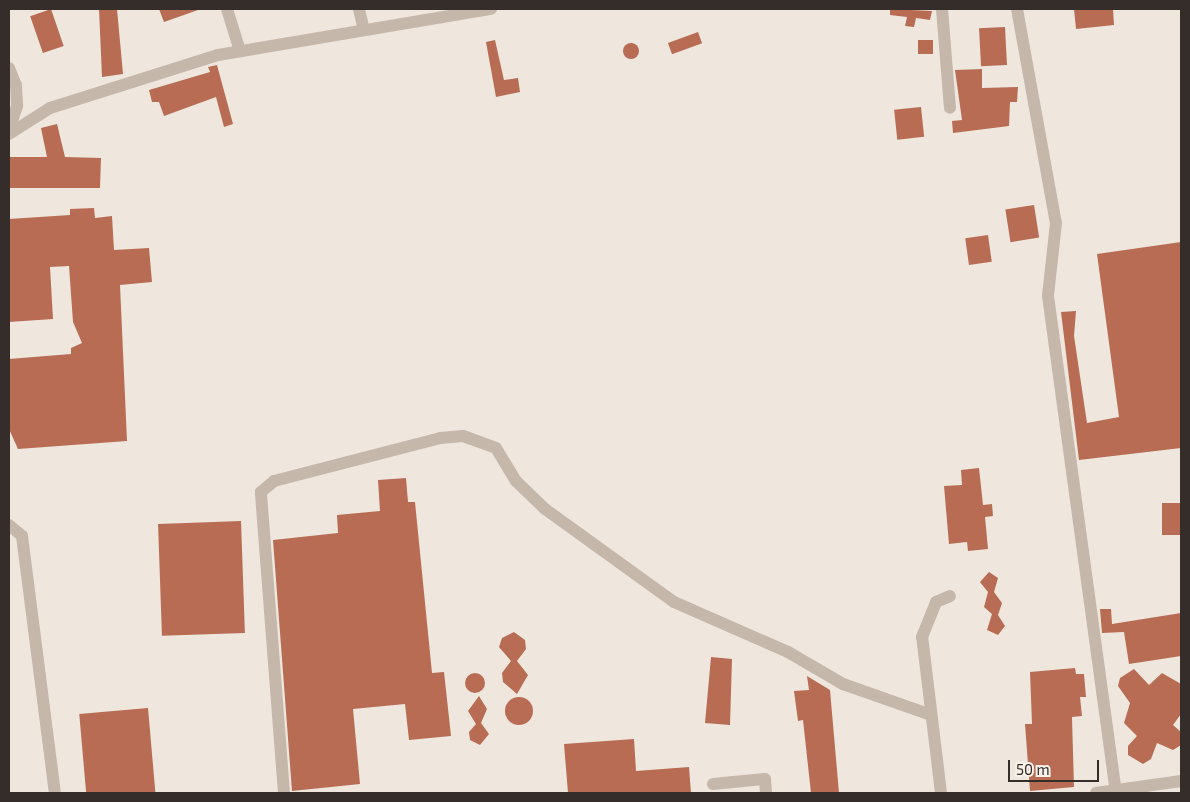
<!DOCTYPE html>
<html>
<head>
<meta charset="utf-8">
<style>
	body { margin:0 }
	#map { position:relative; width:1190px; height:802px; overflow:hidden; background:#efe7dd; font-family:"Exo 2",sans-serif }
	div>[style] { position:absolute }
	.building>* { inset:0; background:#b76c53; transform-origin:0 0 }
	.round { border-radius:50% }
	.minor>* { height:12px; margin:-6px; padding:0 6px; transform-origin:6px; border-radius:6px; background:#c6b7ab }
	span { translate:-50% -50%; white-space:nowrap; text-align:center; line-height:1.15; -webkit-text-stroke:5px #f7f1e9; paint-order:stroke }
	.frame { position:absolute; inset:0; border:10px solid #342d29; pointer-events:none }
	.scale { position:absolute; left:1008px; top:760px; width:91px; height:22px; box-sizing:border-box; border:2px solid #342d29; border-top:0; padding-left:6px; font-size:15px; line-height:18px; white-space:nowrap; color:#342d29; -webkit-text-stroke:4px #f7f1e9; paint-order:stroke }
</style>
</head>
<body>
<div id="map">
	<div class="building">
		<div style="left:51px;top:9px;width:39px;height:22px;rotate:71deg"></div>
		<div style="clip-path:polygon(99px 9px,117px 9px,123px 74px,102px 77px)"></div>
		<div style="clip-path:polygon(159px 9px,197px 9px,198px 10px,164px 22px)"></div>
		<div style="clip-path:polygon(890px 9px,932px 11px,930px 20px,916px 18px,914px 27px,905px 26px,907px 17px,890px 15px)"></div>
		<div style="clip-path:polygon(1074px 9px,1113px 9px,1114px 25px,1076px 29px)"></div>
		<div style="left:1005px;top:27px;width:38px;height:26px;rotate:87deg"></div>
		<div style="left:698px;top:32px;width:12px;height:32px;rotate:70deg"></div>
		<div style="clip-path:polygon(495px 40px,504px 80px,518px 78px,520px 92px,496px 97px,486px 42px)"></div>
		<div style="left:918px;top:40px;width:15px;height:14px"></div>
		<div class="round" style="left:623px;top:43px;width:16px;height:16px"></div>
		<div style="clip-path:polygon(217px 65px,233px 124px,224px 127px,216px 97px,164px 116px,159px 102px,152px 102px,149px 90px,210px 72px,208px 67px)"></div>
		<div style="clip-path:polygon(982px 69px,982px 88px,1018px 87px,1017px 102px,1010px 102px,1009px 126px,953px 133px,952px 121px,962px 120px,955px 70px)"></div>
		<div style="left:921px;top:107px;width:30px;height:27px;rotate:84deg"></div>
		<div style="clip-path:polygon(57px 124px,65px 157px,101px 158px,100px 188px,9px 188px,9px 157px,47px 157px,41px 128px)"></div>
		<div style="left:1034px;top:205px;width:33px;height:29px;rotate:81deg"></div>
		<div style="clip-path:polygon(94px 208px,95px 218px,112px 216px,114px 250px,149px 248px,152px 282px,120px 285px,127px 441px,18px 449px,9px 429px,9px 359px,71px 354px,71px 348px,82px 343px,73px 322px,69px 266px,50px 267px,53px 319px,9px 322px,9px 219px,70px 215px,70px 209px)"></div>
		<div style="left:988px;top:235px;width:27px;height:23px;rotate:82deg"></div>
		<div style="clip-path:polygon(1181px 242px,1181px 448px,1079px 460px,1061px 312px,1076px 311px,1074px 336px,1087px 423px,1119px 417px,1097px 254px)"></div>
		<div style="clip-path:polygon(979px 468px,983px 505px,992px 504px,993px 516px,985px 517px,988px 549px,968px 551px,967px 542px,949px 544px,944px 486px,962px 485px,961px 470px)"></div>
		<div style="clip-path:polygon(406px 478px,408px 502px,415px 502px,432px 673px,444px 672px,451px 736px,409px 740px,405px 704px,353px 709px,360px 784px,292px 791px,273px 540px,338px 533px,337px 515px,380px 511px,378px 480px)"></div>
		<div style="left:1181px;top:503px;width:32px;height:19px;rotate:90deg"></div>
		<div style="left:241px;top:521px;width:112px;height:83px;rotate:88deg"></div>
		<div style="clip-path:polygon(989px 572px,998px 578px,994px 592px,1002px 603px,998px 615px,1005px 626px,998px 635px,987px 630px,992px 614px,984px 607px,988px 592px,980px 582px)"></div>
		<div style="clip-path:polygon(1100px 609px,1111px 609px,1112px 624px,1181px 613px,1181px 656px,1129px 664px,1124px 632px,1102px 633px)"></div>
		<div style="clip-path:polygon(514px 632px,525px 640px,526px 649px,517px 661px,528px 675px,517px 694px,503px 682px,502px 673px,511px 661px,499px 647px,502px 638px)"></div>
		<div style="clip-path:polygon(711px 657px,732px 659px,730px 725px,705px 723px)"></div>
		<div style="clip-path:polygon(1075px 668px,1076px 674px,1084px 674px,1086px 697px,1080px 697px,1082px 716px,1072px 717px,1074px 787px,1030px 791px,1025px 724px,1032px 724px,1030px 672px)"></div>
		<div style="clip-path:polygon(1134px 669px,1149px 685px,1162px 673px,1181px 684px,1181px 714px,1173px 725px,1181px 732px,1181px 745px,1173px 750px,1157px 743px,1151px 759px,1143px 764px,1128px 755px,1128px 746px,1137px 736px,1124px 723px,1130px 703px,1118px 686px,1120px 678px)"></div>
		<div class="round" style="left:465px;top:673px;width:20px;height:20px"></div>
		<div style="clip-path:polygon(807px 676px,830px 690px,839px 793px,811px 793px,803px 720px,798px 721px,794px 691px,809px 690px)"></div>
		<div style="clip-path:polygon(479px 696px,487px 709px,481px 723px,489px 734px,480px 745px,470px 740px,469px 732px,476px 724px,468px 711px)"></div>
		<div class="round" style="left:505px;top:697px;width:28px;height:28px"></div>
		<div style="left:148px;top:708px;width:85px;height:69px;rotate:85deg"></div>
		<div style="clip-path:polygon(634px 739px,636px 771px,689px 767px,691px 793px,568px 793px,564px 744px)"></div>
	</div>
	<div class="minor">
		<div style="left:227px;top:9px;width:44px;rotate:72.8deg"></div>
		<div style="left:359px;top:9px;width:18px;rotate:77deg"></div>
		<div style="left:942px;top:9px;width:99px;rotate:85.4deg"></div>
		<div style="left:1017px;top:9px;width:218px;rotate:79.7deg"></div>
		<div style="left:1056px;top:223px;width:73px;rotate:96.3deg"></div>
		<div style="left:1048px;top:296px;width:502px;rotate:82.21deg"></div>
		<div style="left:9px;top:68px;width:18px;rotate:68deg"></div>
		<div style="left:16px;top:85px;width:21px;rotate:87deg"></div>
		<div style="left:17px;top:106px;width:25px;rotate:108deg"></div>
		<div style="left:9px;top:134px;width:49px;rotate:-32.4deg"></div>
		<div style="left:50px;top:108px;width:176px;rotate:-17.5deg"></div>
		<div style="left:218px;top:55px;width:277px;rotate:-9.6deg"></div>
		<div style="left:9px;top:525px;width:17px;rotate:40deg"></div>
		<div style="left:22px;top:536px;width:259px;rotate:82.7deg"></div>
		<div style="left:713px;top:784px;width:52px;rotate:-5.5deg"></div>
		<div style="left:765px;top:779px;width:14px;rotate:86deg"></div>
		<div style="left:284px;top:793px;width:302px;rotate:-94.4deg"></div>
		<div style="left:261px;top:492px;width:17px;rotate:-40deg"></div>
		<div style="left:274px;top:481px;width:171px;rotate:-14.5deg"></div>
		<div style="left:440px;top:438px;width:23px;rotate:-5deg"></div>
		<div style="left:463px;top:436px;width:35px;rotate:20deg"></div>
		<div style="left:496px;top:448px;width:39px;rotate:59deg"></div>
		<div style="left:516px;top:481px;width:40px;rotate:44deg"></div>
		<div style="left:545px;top:509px;width:159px;rotate:35.8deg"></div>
		<div style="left:674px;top:602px;width:124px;rotate:23.7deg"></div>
		<div style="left:788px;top:652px;width:64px;rotate:30.2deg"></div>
		<div style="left:843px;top:684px;width:93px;rotate:19.4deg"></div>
		<div style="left:941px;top:793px;width:157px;rotate:-96.9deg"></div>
		<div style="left:922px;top:637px;width:38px;rotate:-68deg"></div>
		<div style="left:936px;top:602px;width:15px;rotate:-23deg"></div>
		<div style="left:1096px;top:793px;width:86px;rotate:-8deg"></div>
	</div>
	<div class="frame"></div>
	<div class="scale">50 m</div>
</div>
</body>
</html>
